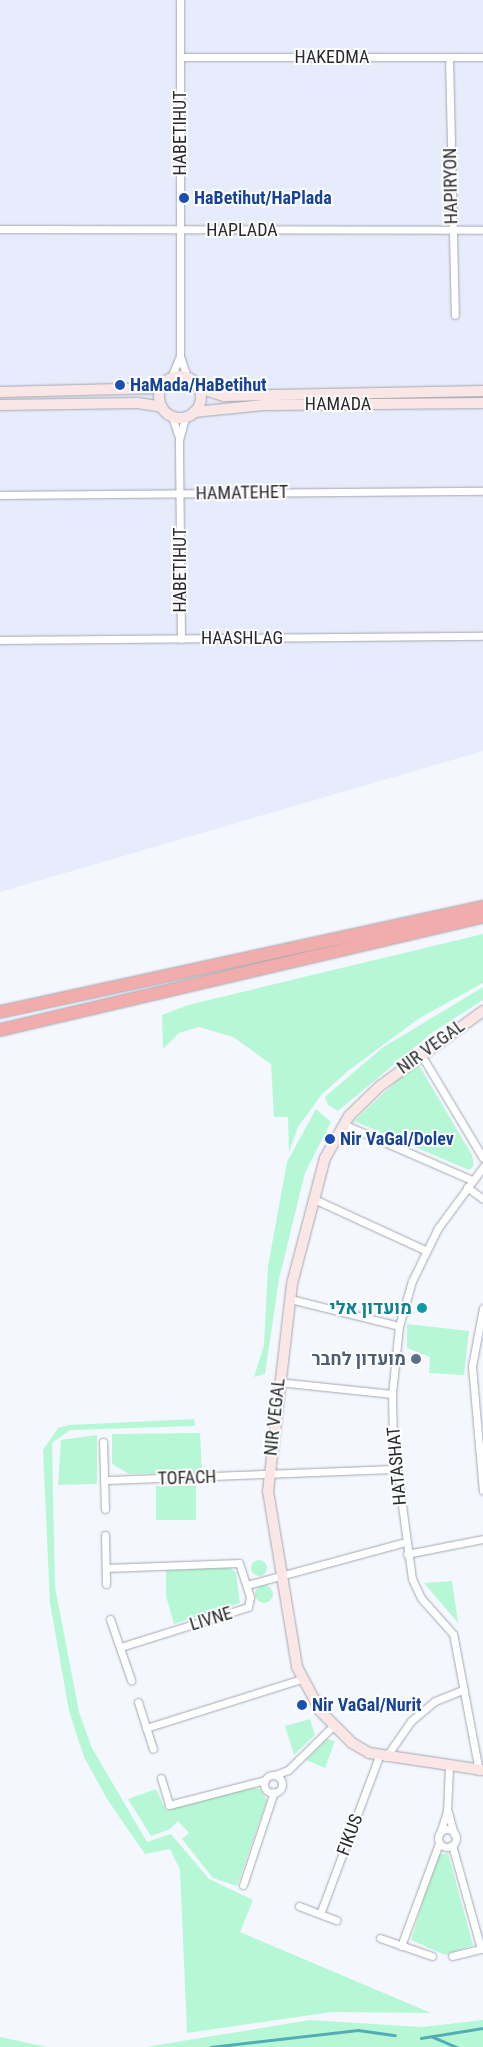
<!DOCTYPE html>
<html>
<head>
<meta charset="utf-8">
<style>
	body { margin:0 }
	#map { position:relative; width:483px; height:2047px; overflow:hidden; background:#f4f7fe; font-family:"Roboto Condensed",Heebo,sans-serif }
	div>[style] { position:absolute }
	.built>* { inset:0; background:#e7ecfc }
	.green>* { inset:0; background:#b6f8d5; transform-origin:0 0 }
	.round { border-radius:50% }
	.stream>* { height:2.5px; margin:-1.25px; padding:0 1.25px; transform-origin:1.25px; border-radius:1.25px; background:#54acb5 }
	.roads { filter:drop-shadow(0 0 1px #a4a7b0) drop-shadow(0 0 1px #a4a7b0) }
	.street>* { height:7px; margin:-3.5px; padding:0 3.5px; transform-origin:3.5px; border-radius:3.5px; background:#fff }
	.street>.ring { margin:-3.5px; padding:0; box-sizing:content-box; background:none; border:7px solid #fff; border-radius:50% }
	.secondary>* { height:10px; margin:-5px; padding:0 5px; transform-origin:5px; border-radius:5px; background:#fbe6e6 }
	.secondary>.ring { margin:-5px; padding:0; box-sizing:content-box; background:none; border:10px solid #fbe6e6; border-radius:50% }
	.highway>* { height:12px; margin:-6px; padding:0 6px; transform-origin:6px; border-radius:6px; background:#f1acac }
	.dots>* { width:14px; height:14px; translate:-50% -50%; box-sizing:border-box; border:2px solid #fff; border-radius:50% }
	span { translate:-50% -50%; white-space:nowrap; text-align:center; line-height:1.15; -webkit-text-stroke:4px #fff; paint-order:stroke }
	.street-label { font-size:18px; color:#292b2e }
	.transit-label { font-size:18px; color:#164399; font-weight:700 }
	.left { translate:0 -50%; text-align:left }
	.culture-label { font-size:18px; color:#0d838f; font-weight:700 }
	.right { translate:-100% -50%; text-align:right }
	.service-label { font-size:18px; color:#4e5e75; font-weight:700 }
</style>
</head>
<body>
<div id="map">
	<div class="built">
		<div style="clip-path:polygon(0 0,483px 0,483px 751px,0 892px)"></div>
	</div>
	<div class="green">
		<div style="clip-path:polygon(483px 934px,483px 983px,418px 1019px,348px 1071px,322px 1094px,298px 1127px,289px 1152px,288px 1117px,274px 1117px,271px 1064px,233px 1037px,199px 1027px,179px 1033px,163px 1049px,162px 1015px,188px 1005px)"></div>
		<div style="clip-path:polygon(483px 987px,483px 1000px,433px 1032px,338px 1111px,328px 1105px,325px 1097px,382px 1048px)"></div>
		<div style="clip-path:polygon(417px 1062px,472px 1155px,474px 1166px,469px 1170px,354px 1121px)"></div>
		<div style="clip-path:polygon(316px 1109px,331px 1122px,305px 1173px,279px 1279px,265px 1374px,254px 1377px,264px 1345px,268px 1266px,287px 1162px)"></div>
		<div style="clip-path:polygon(407px 1324px,469px 1331px,464px 1375px,429px 1373px,430px 1357px,407px 1348px)"></div>
		<div style="clip-path:polygon(194px 1419px,195px 1426px,70px 1430px,52px 1443px,55px 1587px,79px 1712px,92px 1748px,147px 1842px,171px 1834px,209px 1879px,253px 1900px,240px 1932px,431px 2013px,332px 2012px,187px 2033px,180px 1870px,170px 1849px,145px 1854px,107px 1799px,84px 1757px,69px 1711px,50px 1603px,43px 1450px,58px 1428px,69px 1425px)"></div>
		<div style="clip-path:polygon(200px 1433px,202px 1472px,129px 1474px,112px 1464px,112px 1434px)"></div>
		<div style="clip-path:polygon(97px 1435px,97px 1484px,58px 1485px,61px 1440px)"></div>
		<div style="left:156px;top:1486px;width:40px;height:34px"></div>
		<div class="round" style="left:251px;top:1560px;width:16px;height:16px"></div>
		<div style="clip-path:polygon(229px 1567px,236px 1573px,240px 1603px,174px 1624px,166px 1596px,166px 1570px)"></div>
		<div style="clip-path:polygon(452px 1581px,458px 1623px,424px 1583px)"></div>
		<div class="round" style="left:255px;top:1585px;width:18px;height:18px"></div>
		<div style="clip-path:polygon(310px 1719px,315px 1735px,294px 1755px,285px 1726px)"></div>
		<div style="clip-path:polygon(327px 1739px,335px 1741px,325px 1768px,306px 1760px)"></div>
		<div style="clip-path:polygon(250px 1788px,260px 1789px,267px 1800px,237px 1886px,213px 1878px,182px 1839px,189px 1833px,178px 1821px,170px 1829px,151px 1836px,128px 1799px,156px 1789px,166px 1810px)"></div>
		<div style="clip-path:polygon(448px 1853px,473px 1945px,445px 1955px,411px 1940px,437px 1855px)"></div>
		<div style="clip-path:polygon(310px 2020px,422px 2027px,483px 2020px,483px 2047px,146px 2047px)"></div>
		<div style="clip-path:polygon(0 2037px,47px 2047px,0 2047px)"></div>
	</div>
	<div class="stream">
		<div style="left:433px;top:2037px;width:26px;rotate:23deg"></div>
		<div style="left:421px;top:2038px;width:63px;rotate:-9.2deg"></div>
		<div style="left:211px;top:2047px;width:148px;rotate:-6.6deg"></div>
		<div style="left:358px;top:2030px;width:37px;rotate:8deg"></div>
	</div>
	<div class="roads">
		<div class="street">
			<div style="left:180px;top:0;width:356px;rotate:90deg"></div>
			<div style="left:180px;top:356px;width:22px;rotate:72deg"></div>
			<div style="left:180px;top:57px;width:303px"></div>
			<div style="left:449px;top:57px;width:258px;rotate:88.7deg"></div>
			<div style="left:0;top:229px;width:483px;rotate:0.1deg"></div>
			<div style="left:171px;top:378px;width:22px;rotate:-68deg"></div>
			<div style="left:172px;top:416px;width:20px;rotate:72deg"></div>
			<div style="left:0;top:495px;width:483px;rotate:-0.5deg"></div>
			<div style="left:181px;top:639px;width:199px;rotate:-90.6deg"></div>
			<div style="left:179px;top:440px;width:24px;rotate:-75deg"></div>
			<div style="left:0;top:640px;width:483px;rotate:-0.5deg"></div>
			<div style="left:420px;top:1053px;width:122px;rotate:59deg"></div>
			<div style="left:343px;top:1124px;width:141px;rotate:23.5deg"></div>
			<div style="left:467px;top:1187px;width:20px;rotate:37deg"></div>
			<div style="left:314px;top:1199px;width:122px;rotate:24.7deg"></div>
			<div style="left:290px;top:1299px;width:112px;rotate:13.9deg"></div>
			<div style="left:483px;top:1308px;width:59px;rotate:100.7deg"></div>
			<div style="left:472px;top:1366px;width:125px;rotate:85deg"></div>
			<div style="left:278px;top:1382px;width:115px;rotate:6deg"></div>
			<div style="left:103px;top:1442px;width:67px;rotate:88.3deg"></div>
			<div style="left:105px;top:1480px;width:292px;rotate:-2.2deg"></div>
			<div style="left:105px;top:1535px;width:49px;rotate:88.8deg"></div>
			<div style="left:407px;top:1554px;width:77px;rotate:-11.2deg"></div>
			<div style="left:106px;top:1568px;width:133px;rotate:-2.2deg"></div>
			<div style="left:239px;top:1563px;width:36px;rotate:72deg"></div>
			<div style="left:250px;top:1597px;width:10px;rotate:101deg"></div>
			<div style="left:248px;top:1607px;width:134px;rotate:162.6deg"></div>
			<div style="left:247px;top:1585px;width:164px;rotate:-15.2deg"></div>
			<div style="left:110px;top:1619px;width:65px;rotate:71deg"></div>
			<div style="left:138px;top:1702px;width:49px;rotate:72.3deg"></div>
			<div style="left:146px;top:1728px;width:163px;rotate:-17.5deg"></div>
			<div style="left:386px;top:1757px;width:44px;rotate:-55.2deg"></div>
			<div style="left:411px;top:1721px;width:31px;rotate:-40deg"></div>
			<div style="left:435px;top:1701px;width:31px;rotate:-22deg"></div>
			<div style="left:479px;top:1771px;width:139px;rotate:-100.7deg"></div>
			<div style="left:453px;top:1634px;width:48px;rotate:-131.6deg"></div>
			<div style="left:421px;top:1598px;width:21px;rotate:-115deg"></div>
			<div style="left:412px;top:1579px;width:141px;rotate:-97.7deg"></div>
			<div style="left:393px;top:1439px;width:45px;rotate:-91.3deg"></div>
			<div style="left:392px;top:1394px;width:68px;rotate:-84.1deg"></div>
			<div style="left:399px;top:1326px;width:47px;rotate:-73.9deg"></div>
			<div style="left:412px;top:1281px;width:59px;rotate:-63.9deg"></div>
			<div style="left:438px;top:1228px;width:76px;rotate:-53.6deg"></div>
			<div style="left:275px;top:1775px;width:14px;rotate:-21deg"></div>
			<div style="left:288px;top:1770px;width:63px;rotate:-44.4deg"></div>
			<div class="ring" style="left:264px;top:1775px;width:11px;height:11px"></div>
			<div style="left:161px;top:1778px;width:28px;rotate:73deg"></div>
			<div style="left:169px;top:1805px;width:99px;rotate:-14.6deg"></div>
			<div style="left:448px;top:1812px;width:23px;rotate:75deg"></div>
			<div class="ring" style="left:438px;top:1829px;width:11px;height:11px"></div>
			<div style="left:440px;top:1833px;width:23px;rotate:-72deg"></div>
			<div style="left:447px;top:1811px;width:44px;rotate:-87.4deg"></div>
			<div style="left:452px;top:1845px;width:108px;rotate:74.4deg"></div>
			<div style="left:243px;top:1885px;width:98px;rotate:-71.6deg"></div>
			<div style="left:299px;top:1906px;width:40px;rotate:21deg"></div>
			<div style="left:320px;top:1914px;width:169px;rotate:-69.5deg"></div>
			<div style="left:380px;top:1938px;width:55px;rotate:19.1deg"></div>
			<div style="left:401px;top:1946px;width:110px;rotate:-69.7deg"></div>
			<div style="left:452px;top:1956px;width:32px;rotate:-14deg"></div>
		</div>
		<div class="secondary">
			<div class="ring" style="left:159px;top:376px;width:32px;height:32px"></div>
			<div style="left:199px;top:388px;width:26px;rotate:18deg"></div>
			<div style="left:224px;top:396px;width:259px;rotate:-1.1deg"></div>
			<div style="left:0;top:392px;width:161px;rotate:-1.4deg"></div>
			<div style="left:0;top:405px;width:138px;rotate:-0.8deg"></div>
			<div style="left:138px;top:403px;width:24px;rotate:9deg"></div>
			<div style="left:194px;top:412px;width:70px;rotate:-5.7deg"></div>
			<div style="left:264px;top:405px;width:219px;rotate:-0.5deg"></div>
			<div style="left:483px;top:1011px;width:127px;rotate:143.9deg"></div>
			<div style="left:380px;top:1086px;width:43px;rotate:135.9deg"></div>
			<div style="left:349px;top:1116px;width:48px;rotate:119.7deg"></div>
			<div style="left:325px;top:1158px;width:130px;rotate:104.7deg"></div>
			<div style="left:292px;top:1284px;width:208px;rotate:96.6deg"></div>
			<div style="left:268px;top:1491px;width:178px;rotate:80.6deg"></div>
			<div style="left:297px;top:1667px;width:51px;rotate:61.9deg"></div>
			<div style="left:321px;top:1712px;width:44px;rotate:45deg"></div>
			<div style="left:352px;top:1743px;width:20px;rotate:30deg"></div>
			<div style="left:369px;top:1753px;width:115px;rotate:8.5deg"></div>
		</div>
		<div class="highway">
			<div style="left:0;top:1012px;width:494px;rotate:-12.3deg"></div>
			<div style="left:0;top:1030px;width:496px;rotate:-13.2deg"></div>
		</div>
	</div>
	<div class="dots">
		<div style="left:184px;top:198px;background:#1a4fb4"></div>
		<div style="left:120px;top:385px;background:#1a4fb4"></div>
		<div style="left:330px;top:1139px;background:#1a4fb4"></div>
		<div style="left:422px;top:1308px;background:#0f9aa8"></div>
		<div style="left:416px;top:1359px;background:#5c6f8a"></div>
		<div style="left:302px;top:1705px;background:#1a4fb4"></div>
	</div>
	<div class="street-label">
		<span style="left:332px;top:57px">HAKEDMA</span>
		<span style="left:180px;top:133px;rotate:-90deg">HABETIHUT</span>
		<span style="left:451px;top:186px;rotate:-91deg">HAPIRYON</span>
		<span style="left:242px;top:230px">HAPLADA</span>
		<span style="left:338px;top:404px">HAMADA</span>
		<span style="left:242px;top:493px;rotate:-1deg">HAMATEHET</span>
		<span style="left:180px;top:570px;rotate:-90deg">HABETIHUT</span>
		<span style="left:242px;top:638px">HAASHLAG</span>
		<span style="left:431px;top:1047px;rotate:-36deg">NIR VEGAL</span>
		<span style="left:275px;top:1417px;rotate:-84deg">NIR VEGAL</span>
		<span style="left:397px;top:1466px;rotate:-95deg">HATASHAT</span>
		<span style="left:187px;top:1478px;rotate:-2deg">TOFACH</span>
		<span style="left:211px;top:1619px;rotate:-17deg">LIVNE</span>
		<span style="left:350px;top:1835px;rotate:-70deg">FIKUS</span>
	</div>
	<div class="transit-label">
		<span class="left" style="left:194px;top:198px">HaBetihut/HaPlada</span>
		<span class="left" style="left:130px;top:385px">HaMada/HaBetihut</span>
		<span class="left" style="left:340px;top:1139px">Nir VaGal/Dolev</span>
		<span class="left" style="left:312px;top:1705px">Nir VaGal/Nurit</span>
	</div>
	<div class="culture-label">
		<span class="right" style="left:412px;top:1308px">מועדון אלי</span>
	</div>
	<div class="service-label">
		<span class="right" style="left:406px;top:1359px">מועדון לחבר</span>
	</div>
</div>
</body>
</html>
